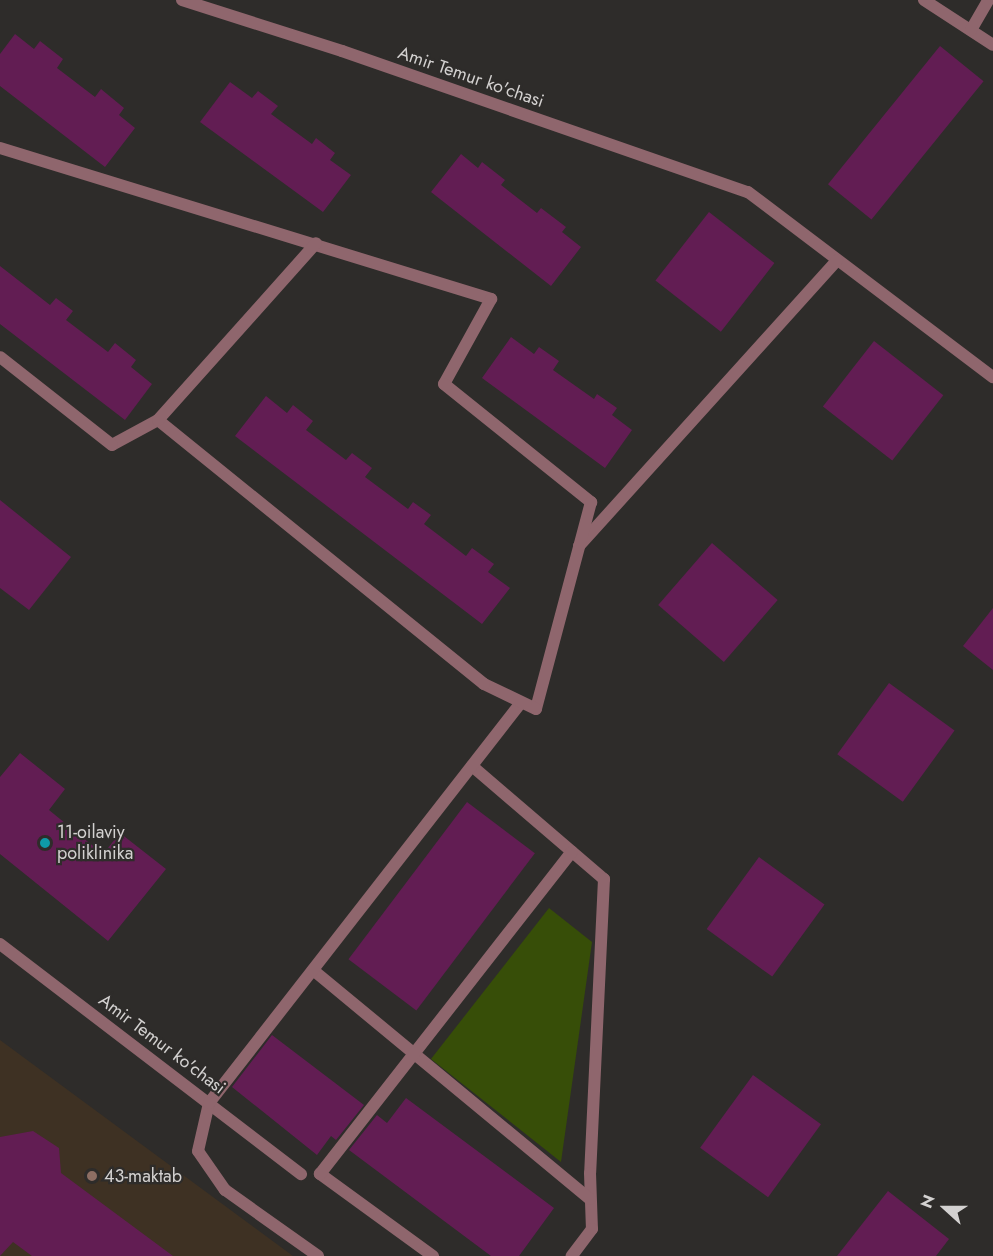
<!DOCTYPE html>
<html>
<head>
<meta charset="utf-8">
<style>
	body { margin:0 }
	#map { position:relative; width:993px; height:1256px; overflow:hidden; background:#2e2c2a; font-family:Jost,sans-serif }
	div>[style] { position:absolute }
	.education>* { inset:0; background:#3e3123 }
	.green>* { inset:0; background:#374e08 }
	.building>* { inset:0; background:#621d53; transform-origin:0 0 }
	.service>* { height:12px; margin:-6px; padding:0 6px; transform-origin:6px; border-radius:6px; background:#8f666d }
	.minor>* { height:12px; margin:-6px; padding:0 6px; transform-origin:6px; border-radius:6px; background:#8f666d }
	.dots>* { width:16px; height:16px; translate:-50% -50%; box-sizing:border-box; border:3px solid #2e2c2a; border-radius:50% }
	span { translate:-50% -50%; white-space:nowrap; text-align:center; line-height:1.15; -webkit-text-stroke:4.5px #2e2c2a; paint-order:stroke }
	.street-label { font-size:18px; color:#d3d1d0 }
	.poi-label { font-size:18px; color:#d3d1d0 }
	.left { translate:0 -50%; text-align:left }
	.north { position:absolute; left:915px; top:1178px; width:60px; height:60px; -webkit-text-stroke:4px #2e2c2a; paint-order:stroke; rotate:291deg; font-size:16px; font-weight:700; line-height:24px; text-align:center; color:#d3d1d0 }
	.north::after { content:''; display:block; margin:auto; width:21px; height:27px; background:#d3d1d0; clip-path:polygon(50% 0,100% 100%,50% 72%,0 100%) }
</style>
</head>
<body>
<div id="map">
	<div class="education">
		<div style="clip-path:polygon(0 1040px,293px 1256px,0 1256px)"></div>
	</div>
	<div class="green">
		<div style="clip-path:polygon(549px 908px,592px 942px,561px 1162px,431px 1059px)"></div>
	</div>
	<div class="building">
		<div style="clip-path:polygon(15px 34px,34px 49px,40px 41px,63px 59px,57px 68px,95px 97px,101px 89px,124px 108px,119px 115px,135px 128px,105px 167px,0 86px,0 54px)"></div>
		<div style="left:940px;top:46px;width:56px;height:178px;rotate:39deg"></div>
		<div style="clip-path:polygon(230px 82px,252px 98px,258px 91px,278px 106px,271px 114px,312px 144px,316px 138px,335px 153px,330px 160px,351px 175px,323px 212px,200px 122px)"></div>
		<div style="clip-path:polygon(461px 154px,478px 168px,482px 162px,505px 180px,501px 185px,537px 213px,541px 208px,566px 227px,562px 232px,581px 247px,551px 286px,431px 192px)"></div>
		<div style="left:709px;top:212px;width:83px;height:87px;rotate:38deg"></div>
		<div style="clip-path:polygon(0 266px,50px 305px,56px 298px,73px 311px,66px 320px,108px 352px,115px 343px,136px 360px,131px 367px,152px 384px,125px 420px,0 324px)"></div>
		<div style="clip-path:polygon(511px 337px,534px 354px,539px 347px,559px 361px,553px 370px,594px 399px,597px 394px,617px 408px,612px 415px,632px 430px,605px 468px,482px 378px)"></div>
		<div style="left:874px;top:341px;width:88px;height:83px;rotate:38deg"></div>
		<div style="clip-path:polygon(266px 396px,287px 413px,293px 405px,313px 421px,306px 430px,346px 460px,352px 453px,372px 468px,365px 477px,408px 509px,413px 502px,431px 515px,424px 524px,466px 556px,472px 548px,494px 564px,488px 572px,510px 588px,482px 624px,235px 436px)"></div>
		<div style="clip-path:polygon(0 500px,71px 557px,29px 610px,0 588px)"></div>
		<div style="left:712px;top:543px;width:87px;height:82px;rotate:41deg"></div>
		<div style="clip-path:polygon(993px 608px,993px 670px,963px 646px)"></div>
		<div style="left:889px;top:683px;width:81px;height:88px;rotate:36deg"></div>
		<div style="clip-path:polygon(20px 753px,65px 789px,49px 810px,103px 854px,120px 833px,166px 869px,108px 941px,0 854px,0 777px)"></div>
		<div style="left:467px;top:802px;width:85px;height:197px;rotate:37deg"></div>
		<div style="left:759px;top:857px;width:81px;height:89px;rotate:36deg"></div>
		<div style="clip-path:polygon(272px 1035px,364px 1105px,336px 1140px,331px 1136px,317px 1155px,232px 1087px)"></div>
		<div style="left:753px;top:1075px;width:84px;height:90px;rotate:36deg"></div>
		<div style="clip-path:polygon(406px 1098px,554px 1208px,519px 1256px,491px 1256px,349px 1150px,377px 1115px,387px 1123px)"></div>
		<div style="clip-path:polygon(33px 1131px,59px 1148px,61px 1173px,173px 1256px,32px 1256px,13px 1242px,0 1256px,0 1137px)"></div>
		<div style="clip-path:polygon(888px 1191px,949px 1239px,936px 1256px,837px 1256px)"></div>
	</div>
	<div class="service">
		<div style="left:182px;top:0;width:168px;rotate:17.7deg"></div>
		<div style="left:342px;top:51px;width:430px;rotate:19.2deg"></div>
		<div style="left:748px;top:192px;width:307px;rotate:37.1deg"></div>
		<div style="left:924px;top:0;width:82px;rotate:33.1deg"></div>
		<div style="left:971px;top:30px;width:34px;rotate:-60deg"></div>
		<div style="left:579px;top:546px;width:385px;rotate:-47.9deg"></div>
		<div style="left:472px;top:766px;width:174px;rotate:40.6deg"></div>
		<div style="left:604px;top:879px;width:294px;rotate:92.7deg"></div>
		<div style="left:590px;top:1173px;width:56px;rotate:88deg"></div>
		<div style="left:592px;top:1229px;width:34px;rotate:127deg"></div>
		<div style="left:0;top:944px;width:379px;rotate:37.4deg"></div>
		<div style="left:313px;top:970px;width:359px;rotate:39.6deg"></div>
		<div style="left:318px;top:1256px;width:114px;rotate:-144.6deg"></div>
		<div style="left:225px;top:1190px;width:47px;rotate:-124.7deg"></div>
		<div style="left:198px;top:1151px;width:49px;rotate:-77.1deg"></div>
		<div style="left:209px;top:1103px;width:506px;rotate:-52.07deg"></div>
		<div style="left:433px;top:1256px;width:140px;rotate:-144deg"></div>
		<div style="left:320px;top:1174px;width:409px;rotate:-52deg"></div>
	</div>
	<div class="minor">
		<div style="left:0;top:148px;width:514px;rotate:17.09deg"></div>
		<div style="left:491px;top:299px;width:97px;rotate:118.9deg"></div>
		<div style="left:444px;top:384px;width:189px;rotate:38.8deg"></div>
		<div style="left:591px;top:502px;width:214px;rotate:104.9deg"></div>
		<div style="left:536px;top:709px;width:58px;rotate:-154.3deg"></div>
		<div style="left:484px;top:684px;width:419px;rotate:-141deg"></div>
		<div style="left:158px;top:420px;width:52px;rotate:151.5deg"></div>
		<div style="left:112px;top:445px;width:142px;rotate:-141.8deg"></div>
		<div style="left:158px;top:420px;width:237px;rotate:-48.2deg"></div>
	</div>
	<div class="dots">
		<div style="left:45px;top:843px;background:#0f9aa8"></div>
		<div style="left:92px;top:1176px;background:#8d6e63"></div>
	</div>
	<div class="street-label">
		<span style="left:471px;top:77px;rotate:19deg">Amir Temur ko'chasi</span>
		<span style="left:162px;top:1044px;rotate:37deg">Amir Temur ko'chasi</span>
	</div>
	<div class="poi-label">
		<span class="left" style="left:57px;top:843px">11-oilaviy<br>poliklinika</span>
		<span class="left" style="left:104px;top:1176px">43-maktab</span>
	</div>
	<div class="north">N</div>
</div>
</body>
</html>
